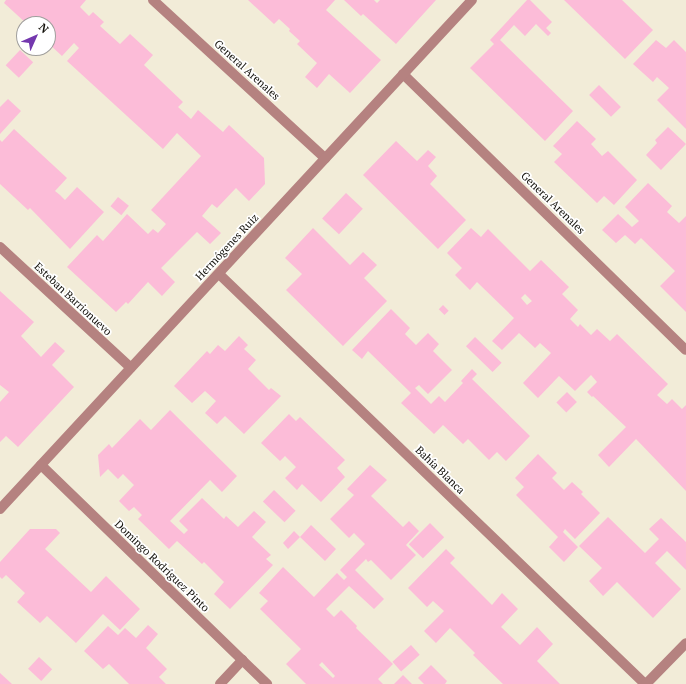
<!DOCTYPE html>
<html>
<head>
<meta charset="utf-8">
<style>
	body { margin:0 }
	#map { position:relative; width:686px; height:684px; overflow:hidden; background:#f2ecd8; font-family:"PT Serif",serif }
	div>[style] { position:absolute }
	.building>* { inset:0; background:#fcbcd8; transform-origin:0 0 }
	.minor>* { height:10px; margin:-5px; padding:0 5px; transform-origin:5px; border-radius:5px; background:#b58280 }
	span { translate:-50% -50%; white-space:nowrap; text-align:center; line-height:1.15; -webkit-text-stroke:3.5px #fff; paint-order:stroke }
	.street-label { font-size:11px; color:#12100a }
	.north { position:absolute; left:16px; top:16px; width:40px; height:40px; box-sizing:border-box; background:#fff; border:1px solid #a09f9d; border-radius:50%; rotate:45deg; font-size:11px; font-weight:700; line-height:16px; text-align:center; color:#12100a }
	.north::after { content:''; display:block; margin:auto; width:14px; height:18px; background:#7438ae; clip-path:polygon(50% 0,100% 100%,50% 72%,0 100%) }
</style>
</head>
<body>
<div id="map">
	<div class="building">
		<div style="clip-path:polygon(6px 0,86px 0,80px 7px,89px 16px,93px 12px,104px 22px,100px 26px,120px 44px,130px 34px,153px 55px,144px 65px,183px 102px,178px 107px,191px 119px,198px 110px,223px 132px,229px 125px,264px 158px,265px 184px,249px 201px,236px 188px,217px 208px,212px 204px,202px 216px,221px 233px,210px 244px,197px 232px,161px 268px,175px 282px,162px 296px,148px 282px,128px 304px,126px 302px,116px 312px,67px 267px,97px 235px,103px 241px,127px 214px,148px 234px,153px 229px,158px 233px,166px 224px,151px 210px,201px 156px,177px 133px,163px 149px,67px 61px,79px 48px,74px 43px,62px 56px,48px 43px,48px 24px,27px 24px,4px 3px)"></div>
		<div style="clip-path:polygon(248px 0,335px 0,326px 10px,381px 60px,350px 93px,329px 74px,317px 88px,305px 77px,317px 63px,297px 44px,300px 41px,289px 31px,290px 29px,279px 19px,274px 24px)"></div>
		<div style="clip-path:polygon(344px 0,374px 0,377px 3px,380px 0,436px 0,396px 44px,363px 14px,361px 16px)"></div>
		<div style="clip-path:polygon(527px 0,530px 0,552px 22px,546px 28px,551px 33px,548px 36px,536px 24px,525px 36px,514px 25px,500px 40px,573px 111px,545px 141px,470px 68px,494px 44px,490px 40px)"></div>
		<div style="clip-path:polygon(564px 0,622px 0,653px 30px,625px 59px)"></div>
		<div style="clip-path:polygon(656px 40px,666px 48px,674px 40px,686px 52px,686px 129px,657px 100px,669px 88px,657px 77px,653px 82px,633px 64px)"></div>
		<div style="left:20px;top:50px;width:18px;height:21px;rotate:43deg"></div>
		<div style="left:599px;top:85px;width:31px;height:14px;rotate:45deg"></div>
		<div style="clip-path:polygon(8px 99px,21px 111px,0 134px,0 107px)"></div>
		<div style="clip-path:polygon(577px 121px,596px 139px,591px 144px,602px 156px,608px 151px,637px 180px,614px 205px,604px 196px,597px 203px,554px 162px,562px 154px,553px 146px)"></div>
		<div style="clip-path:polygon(668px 127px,686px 144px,661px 170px,646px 155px,657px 143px,655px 140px)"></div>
		<div style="clip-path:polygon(14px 129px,67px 178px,55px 191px,60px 195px,65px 200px,77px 187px,104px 212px,70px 249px,30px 208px,28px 210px,0 184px,0 140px,2px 142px)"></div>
		<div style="clip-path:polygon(396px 141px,417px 161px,428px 150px,436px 157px,428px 166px,437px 176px,430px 184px,466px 220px,438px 249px,363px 175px)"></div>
		<div style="clip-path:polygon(648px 183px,672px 206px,667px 212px,679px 223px,686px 216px,686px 312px,660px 286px,675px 271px,641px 238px,635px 244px,625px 235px,616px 243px,602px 230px,618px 214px,632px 227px,639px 221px,625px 207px)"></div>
		<div style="left:346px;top:193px;width:23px;height:35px;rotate:43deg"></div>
		<div style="left:118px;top:197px;width:14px;height:12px;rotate:39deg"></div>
		<div style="clip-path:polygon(313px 228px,350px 265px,363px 252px,377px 265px,364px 278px,387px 301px,343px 346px,286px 290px,302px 274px,285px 258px)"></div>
		<div style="clip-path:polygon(evenodd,471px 228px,481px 237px,488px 229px,530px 271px,541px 260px,569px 287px,562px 294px,578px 310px,570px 319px,578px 327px,580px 324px,591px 335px,597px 329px,610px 341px,617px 334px,668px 384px,657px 395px,667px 404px,672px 399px,682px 409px,686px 405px,686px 491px,636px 439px,609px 467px,598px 455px,626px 427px,593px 396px,592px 397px,587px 392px,597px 382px,591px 375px,575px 391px,559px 376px,538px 398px,523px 383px,551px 353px,540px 343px,535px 348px,519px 333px,502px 350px,492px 341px,514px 318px,477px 282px,470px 290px,455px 275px,462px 268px,447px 253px,471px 228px,525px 294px,532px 301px,527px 305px,521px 298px,525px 294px)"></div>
		<div style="clip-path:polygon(0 291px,34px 322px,21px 336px,41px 357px,55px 342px,65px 351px,52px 365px,74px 387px,18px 447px,6px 436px,0 442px,0 402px,9px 392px,0 385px)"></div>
		<div style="left:443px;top:305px;width:8px;height:6px;rotate:45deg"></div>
		<div style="clip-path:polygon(391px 309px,410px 328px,405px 334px,416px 345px,428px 333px,439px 344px,433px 351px,452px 370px,428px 394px,419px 385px,415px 388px,431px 404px,439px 396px,445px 402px,463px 383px,461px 381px,472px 369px,477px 374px,472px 379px,530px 436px,506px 461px,497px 452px,489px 460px,468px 439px,463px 444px,443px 425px,434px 434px,401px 403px,411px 393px,368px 351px,362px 359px,352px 350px)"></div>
		<div style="clip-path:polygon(239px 336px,248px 345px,244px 349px,256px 360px,248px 369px,269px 390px,271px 388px,281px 396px,244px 434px,225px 416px,217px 424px,205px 413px,216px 401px,205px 391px,192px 403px,174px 386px,207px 351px,210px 354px,218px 345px,225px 351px)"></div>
		<div style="left:475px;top:337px;width:37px;height:13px;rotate:44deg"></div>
		<div style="left:567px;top:392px;width:14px;height:15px;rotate:45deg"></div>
		<div style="clip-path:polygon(170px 410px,237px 476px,222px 492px,210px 480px,170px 521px,184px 534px,188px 530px,179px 521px,202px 498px,224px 519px,226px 516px,238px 527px,254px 511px,266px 522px,252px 537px,271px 555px,266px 559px,273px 565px,230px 609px,214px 594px,224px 582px,204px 562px,202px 564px,177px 541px,169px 549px,138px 519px,142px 515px,134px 507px,129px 511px,119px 501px,134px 485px,123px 474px,118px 479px,108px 469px,100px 477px,98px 455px,109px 444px,112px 448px,140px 419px,151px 430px)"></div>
		<div style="clip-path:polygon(289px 414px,296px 421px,300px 417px,345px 460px,337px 468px,345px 477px,321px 502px,302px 484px,297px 490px,285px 478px,296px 467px,285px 456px,280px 461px,261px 443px)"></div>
		<div style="clip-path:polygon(538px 454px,557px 473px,552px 478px,564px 490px,572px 482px,583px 492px,581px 494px,600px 513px,575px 539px,565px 529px,563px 532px,578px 547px,564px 562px,549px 547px,558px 537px,516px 495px,524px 487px,515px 478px)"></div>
		<div style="clip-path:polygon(evenodd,370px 465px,387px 480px,371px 496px,403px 527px,409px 521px,419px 531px,406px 545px,416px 555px,391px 580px,371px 560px,368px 562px,366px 559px,355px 570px,384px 599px,374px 609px,349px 586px,326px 609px,334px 617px,341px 610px,357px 626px,356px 628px,393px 664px,378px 679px,383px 684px,306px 684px,286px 664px,301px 649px,260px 609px,268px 601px,259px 593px,283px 567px,314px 597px,337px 573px,344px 580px,347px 577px,340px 570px,365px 544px,354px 533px,349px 538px,330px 519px,354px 495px,347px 489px,370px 465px,322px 662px,335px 676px,333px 678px,319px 665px,322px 662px)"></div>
		<div style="left:274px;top:490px;width:30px;height:16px;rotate:44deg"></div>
		<div style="clip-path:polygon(608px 517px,645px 553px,659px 539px,649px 529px,661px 518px,686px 542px,686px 570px,667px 551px,655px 563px,681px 589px,653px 618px,617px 582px,603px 596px,589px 581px,602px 568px,579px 546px)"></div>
		<div style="left:430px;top:523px;width:20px;height:30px;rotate:45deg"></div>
		<div style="clip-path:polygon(311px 525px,336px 549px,325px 561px,300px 537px,288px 549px,283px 543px,294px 531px,300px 537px)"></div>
		<div style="clip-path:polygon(30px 529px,56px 529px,60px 533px,45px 549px,91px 592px,106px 576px,140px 609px,120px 630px,103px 614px,76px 643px,47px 616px,40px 623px,17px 602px,25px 593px,6px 575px,2px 579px,0 577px,0 562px)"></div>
		<div style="clip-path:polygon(446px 549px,455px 558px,450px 563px,492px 605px,502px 593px,518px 609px,501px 627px,520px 645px,537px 627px,553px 644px,537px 661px,560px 684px,503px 684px,473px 655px,475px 653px,450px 628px,436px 643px,424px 631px,444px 611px,433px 601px,427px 607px,408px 588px)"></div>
		<div style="clip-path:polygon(148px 625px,158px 634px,146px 648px,167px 669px,159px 677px,166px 684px,129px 684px,109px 664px,103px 669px,84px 651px,108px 626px,118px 635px,125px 628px,136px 638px)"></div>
		<div style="left:411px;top:645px;width:13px;height:25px;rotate:48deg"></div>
		<div style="left:39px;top:657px;width:18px;height:16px;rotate:43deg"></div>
		<div style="clip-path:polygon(431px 665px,447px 681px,445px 684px,424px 684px,418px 678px)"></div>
		<div style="clip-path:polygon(0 673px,12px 684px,0 684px)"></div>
		<div style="clip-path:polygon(403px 675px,412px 684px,394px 684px)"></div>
	</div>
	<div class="minor">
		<div style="left:153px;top:0;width:234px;rotate:42.6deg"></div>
		<div style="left:403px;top:74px;width:395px;rotate:44.3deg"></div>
		<div style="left:0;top:247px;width:178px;rotate:42.7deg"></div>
		<div style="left:219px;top:274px;width:591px;rotate:43.9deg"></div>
		<div style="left:41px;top:465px;width:315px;rotate:44.1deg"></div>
		<div style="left:0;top:509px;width:694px;rotate:-47.16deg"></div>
		<div style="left:220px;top:684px;width:33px;rotate:-47deg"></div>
		<div style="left:646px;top:684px;width:57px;rotate:-45.7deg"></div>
	</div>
	<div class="street-label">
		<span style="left:247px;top:70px;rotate:42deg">General Arenales</span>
		<span style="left:553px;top:203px;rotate:44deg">General Arenales</span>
		<span style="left:227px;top:247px;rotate:-47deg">Hermógenes Ruiz</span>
		<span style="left:73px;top:299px;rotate:43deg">Esteban Barrionuevo</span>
		<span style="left:440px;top:470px;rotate:44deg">Bahía Blanca</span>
		<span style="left:162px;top:566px;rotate:44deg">Domingo Rodríguez Pinto</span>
	</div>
	<div class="north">N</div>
</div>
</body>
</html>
